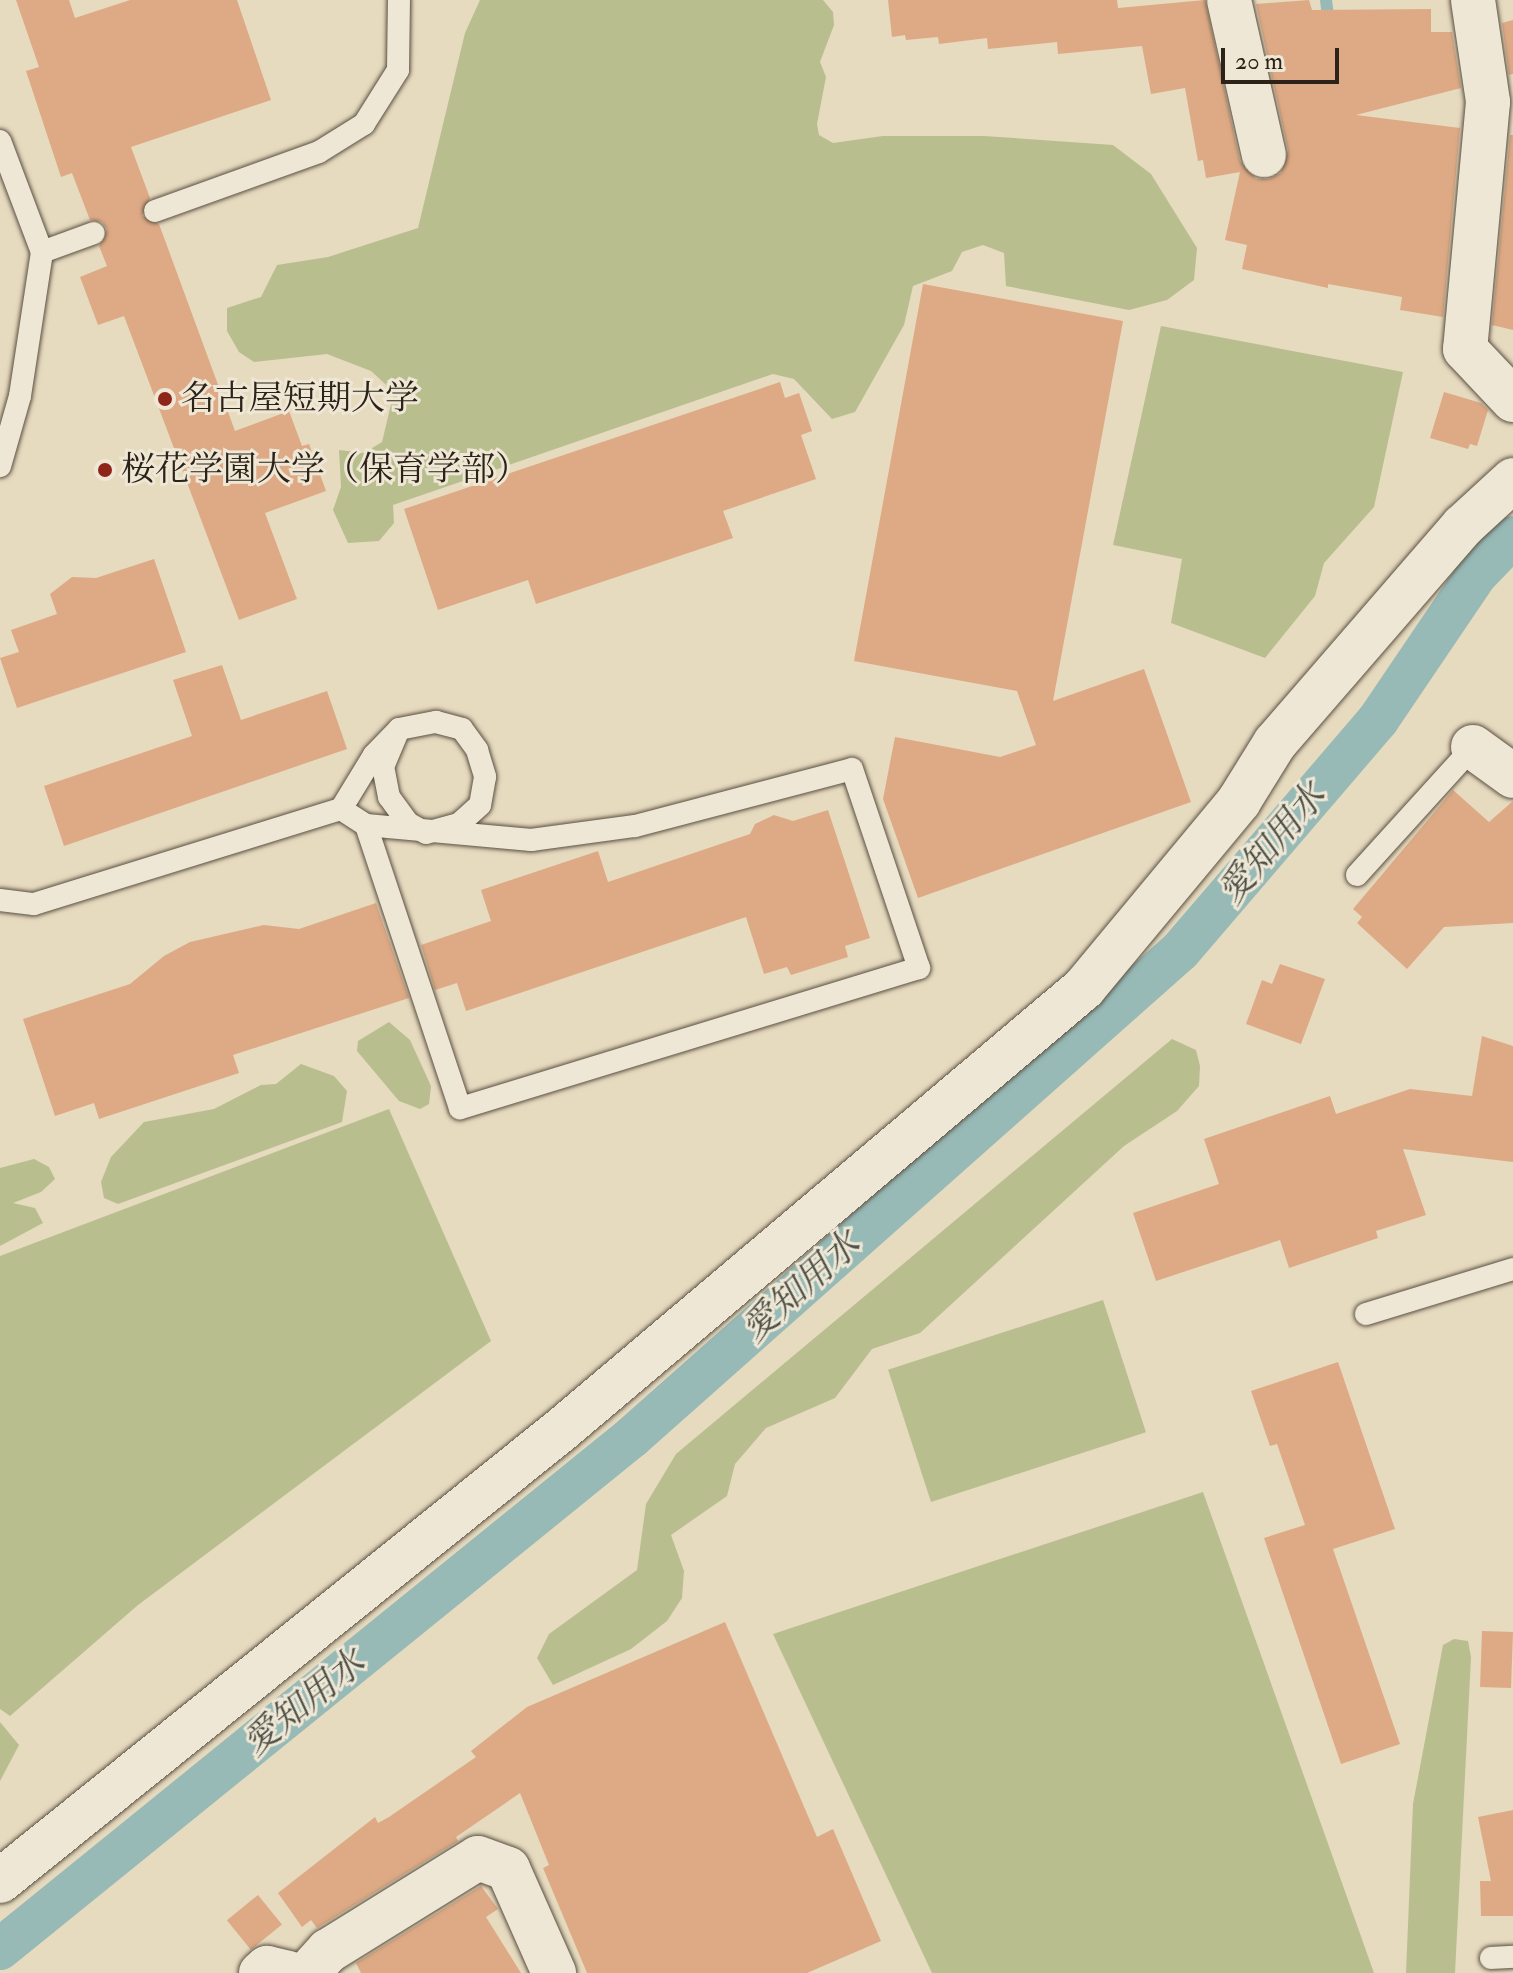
<!DOCTYPE html>
<html>
<head>
<meta charset="utf-8">
<style>
	body { margin:0 }
	#map { position:relative; width:1513px; height:1973px; overflow:hidden; background:#e6dabf; font-family:"IM FELL Double Pica","Noto Serif JP",serif }
	div>[style] { position:absolute }
	.green>* { inset:0; background:#b9be8f; transform-origin:0 0 }
	.stream>* { height:12px; margin:-6px; padding:0 6px; transform-origin:6px; border-radius:6px; background:#97bab7 }
	.canal>* { height:42px; margin:-21px; padding:0 21px; transform-origin:21px; border-radius:21px; background:#97bab7 }
	.building>* { inset:0; background:#deaa86; transform-origin:0 0 }
	.roads { filter:drop-shadow(0 0 2px #5b5041) drop-shadow(0 0 2px #5b5041) }
	.service>* { height:22px; margin:-11px; padding:0 11px; transform-origin:11px; border-radius:11px; background:#efe7d5 }
	.minor>* { height:44px; margin:-22px; padding:0 22px; transform-origin:22px; border-radius:22px; background:#efe7d5 }
	.dots>* { width:22px; height:22px; translate:-50% -50%; box-sizing:border-box; border:4px solid #efe7d5; border-radius:50% }
	span { translate:-50% -50%; white-space:nowrap; text-align:center; line-height:1.15; -webkit-text-stroke:6px #efe7d5; paint-order:stroke }
	.poi-label { font-size:34px; color:#2d2217 }
	.left { translate:0 -50%; text-align:left }
	.water-label { font-size:36px; color:#4d5047; font-style:italic }
	.scale { position:absolute; left:1221px; top:48px; width:118px; height:36px; box-sizing:border-box; border:4px solid #2d2217; border-top:0; padding-left:10px; font-size:24px; line-height:28px; white-space:nowrap; color:#2d2217; -webkit-text-stroke:6px #efe7d5; paint-order:stroke }
</style>
</head>
<body>
<div id="map">
	<div class="green">
		<div style="clip-path:polygon(480px 0,823px 0,833px 12px,834px 25px,820px 62px,826px 77px,817px 124px,819px 135px,833px 143px,883px 136px,984px 136px,1113px 145px,1151px 174px,1197px 248px,1194px 280px,1167px 300px,1129px 310px,1006px 286px,1004px 253px,983px 245px,962px 252px,952px 271px,913px 286px,904px 325px,855px 412px,832px 419px,794px 379px,773px 374px,393px 505px,394px 523px,379px 541px,348px 543px,333px 510px,341px 487px,339px 450px,364px 453px,382px 442px,394px 392px,371px 371px,327px 354px,254px 362px,239px 352px,227px 331px,227px 308px,261px 297px,277px 265px,328px 257px,418px 228px,465px 33px)"></div>
		<div style="clip-path:polygon(1161px 326px,1403px 372px,1374px 507px,1324px 563px,1315px 596px,1265px 658px,1171px 623px,1182px 559px,1113px 545px)"></div>
		<div style="clip-path:polygon(389px 1022px,410px 1040px,431px 1086px,429px 1104px,420px 1109px,399px 1101px,357px 1051px,358px 1041px)"></div>
		<div style="clip-path:polygon(1172px 1039px,1196px 1050px,1200px 1066px,1199px 1086px,1177px 1111px,1124px 1146px,920px 1333px,872px 1349px,835px 1398px,766px 1428px,735px 1464px,727px 1496px,671px 1535px,684px 1571px,682px 1598px,667px 1621px,631px 1649px,553px 1685px,537px 1658px,549px 1634px,637px 1570px,646px 1504px,676px 1454px)"></div>
		<div style="clip-path:polygon(301px 1064px,334px 1076px,347px 1091px,342px 1122px,118px 1204px,104px 1198px,101px 1182px,111px 1157px,144px 1122px,214px 1109px,261px 1085px,276px 1084px)"></div>
		<div style="clip-path:polygon(389px 1109px,491px 1341px,138px 1605px,10px 1716px,0 1709px,0 1256px)"></div>
		<div style="clip-path:polygon(34px 1159px,49px 1167px,55px 1179px,41px 1192px,13px 1203px,35px 1208px,43px 1223px,0 1246px,0 1168px)"></div>
		<div style="left:1103px;top:1300px;width:139px;height:226px;rotate:72deg"></div>
		<div style="clip-path:polygon(1203px 1492px,1374px 1973px,932px 1973px,773px 1634px)"></div>
		<div style="clip-path:polygon(1454px 1639px,1468px 1641px,1471px 1657px,1455px 1973px,1406px 1973px,1413px 1804px,1443px 1645px)"></div>
		<div style="clip-path:polygon(0 1722px,19px 1745px,0 1781px)"></div>
	</div>
	<div class="stream">
		<div style="left:1326px;top:0;width:24px;rotate:83deg"></div>
	</div>
	<div class="canal">
		<div style="left:0;top:1949px;width:813px;rotate:-39.01deg"></div>
		<div style="left:632px;top:1437px;width:732px;rotate:-41.57deg"></div>
		<div style="left:1180px;top:951px;width:304px;rotate:-49.4deg"></div>
		<div style="left:1378px;top:720px;width:175px;rotate:-55.9deg"></div>
		<div style="left:1476px;top:575px;width:53px;rotate:-45.8deg"></div>
	</div>
	<div class="building">
		<div style="clip-path:polygon(16px 0,69px 0,75px 18px,130px 0,237px 0,271px 100px,131px 147px,150px 198px,142px 216px,159px 224px,235px 431px,289px 411px,302px 446px,309px 444px,326px 491px,265px 513px,297px 599px,239px 620px,124px 316px,98px 325px,80px 277px,107px 266px,99px 246px,107px 229px,102px 222px,90px 220px,72px 173px,61px 177px,26px 71px,39px 67px)"></div>
		<div style="clip-path:polygon(888px 0,1117px 0,1118px 8px,1205px 0,1240px 161px,1256px 179px,1269px 179px,1281px 173px,1288px 150px,1256px 4px,1309px 0,1312px 10px,1431px 9px,1431px 32px,1452px 32px,1461px 88px,1356px 115px,1460px 128px,1443px 317px,1400px 310px,1402px 297px,1328px 284px,1328px 288px,1242px 269px,1247px 245px,1225px 240px,1240px 172px,1206px 178px,1203px 160px,1198px 161px,1185px 88px,1151px 94px,1142px 46px,1058px 54px,1057px 42px,988px 49px,987px 38px,939px 44px,938px 37px,906px 40px,905px 35px,892px 37px)"></div>
		<div style="clip-path:polygon(1513px 20px,1513px 74px,1509px 75px,1502px 23px)"></div>
		<div style="clip-path:polygon(1510px 135px,1513px 135px,1513px 330px,1492px 325px)"></div>
		<div style="clip-path:polygon(923px 284px,1123px 321px,1053px 701px,1144px 669px,1191px 802px,918px 898px,883px 799px,895px 737px,1000px 757px,1036px 745px,1017px 691px,854px 661px)"></div>
		<div style="clip-path:polygon(780px 382px,785px 398px,799px 393px,812px 431px,801px 435px,816px 479px,723px 511px,733px 538px,536px 604px,528px 580px,438px 610px,404px 509px)"></div>
		<div style="clip-path:polygon(1444px 392px,1481px 403px,1488px 410px,1477px 446px,1470px 444px,1468px 449px,1430px 438px)"></div>
		<div style="clip-path:polygon(154px 559px,186px 652px,17px 708px,0 658px,19px 652px,11px 630px,57px 614px,50px 594px,72px 577px,96px 578px)"></div>
		<div style="clip-path:polygon(222px 665px,241px 720px,327px 691px,347px 749px,64px 846px,44px 786px,192px 736px,173px 680px)"></div>
		<div style="clip-path:polygon(1453px 790px,1489px 822px,1513px 801px,1513px 923px,1444px 927px,1407px 969px,1357px 923px,1362px 917px,1353px 909px)"></div>
		<div style="clip-path:polygon(828px 810px,870px 938px,845px 946px,848px 957px,791px 975px,787px 967px,764px 974px,746px 917px,466px 1011px,457px 983px,435px 990px,421px 945px,491px 921px,481px 890px,598px 851px,608px 882px,750px 834px,755px 824px,774px 815px,793px 821px)"></div>
		<div style="clip-path:polygon(376px 903px,409px 998px,233px 1055px,239px 1073px,99px 1119px,94px 1103px,55px 1116px,23px 1019px,130px 984px,164px 956px,190px 942px,264px 925px,299px 929px)"></div>
		<div style="clip-path:polygon(1280px 964px,1325px 979px,1301px 1044px,1246px 1024px,1262px 980px,1272px 984px)"></div>
		<div style="clip-path:polygon(1482px 1036px,1513px 1046px,1513px 1162px,1403px 1149px,1426px 1215px,1376px 1231px,1378px 1238px,1289px 1268px,1280px 1240px,1156px 1281px,1133px 1213px,1219px 1184px,1204px 1139px,1330px 1096px,1336px 1114px,1410px 1089px,1472px 1096px)"></div>
		<div style="clip-path:polygon(1338px 1362px,1395px 1529px,1333px 1549px,1400px 1744px,1341px 1764px,1264px 1538px,1305px 1525px,1277px 1444px,1270px 1446px,1251px 1391px)"></div>
		<div style="clip-path:polygon(725px 1622px,817px 1837px,833px 1829px,881px 1941px,807px 1973px,587px 1973px,543px 1868px,549px 1865px,520px 1793px,456px 1837px,458px 1841px,317px 1928px,311px 1920px,302px 1927px,278px 1893px,375px 1817px,378px 1823px,389px 1817px,476px 1757px,471px 1751px,527px 1707px)"></div>
		<div style="left:1482px;top:1631px;width:31px;height:56px;rotate:2deg"></div>
		<div style="clip-path:polygon(1513px 1810px,1513px 1916px,1481px 1916px,1480px 1881px,1491px 1881px,1478px 1817px)"></div>
		<div style="clip-path:polygon(481px 1886px,498px 1909px,486px 1917px,521px 1973px,361px 1973px,356px 1963px)"></div>
		<div style="left:258px;top:1895px;width:38px;height:40px;rotate:51deg"></div>
	</div>
	<div class="roads">
		<div class="service">
			<div style="left:0;top:141px;width:119px;rotate:69.3deg"></div>
			<div style="left:42px;top:252px;width:146px;rotate:98.7deg"></div>
			<div style="left:20px;top:396px;width:73px;rotate:105.9deg"></div>
			<div style="left:155px;top:211px;width:174px;rotate:-19.8deg"></div>
			<div style="left:319px;top:152px;width:53px;rotate:-31.9deg"></div>
			<div style="left:364px;top:124px;width:64px;rotate:-57.8deg"></div>
			<div style="left:398px;top:70px;width:70px;rotate:-89.2deg"></div>
			<div style="left:42px;top:252px;width:55px;rotate:-20.1deg"></div>
			<div style="left:341px;top:809px;width:30px;rotate:33deg"></div>
			<div style="left:366px;top:825px;width:166px;rotate:5.2deg"></div>
			<div style="left:531px;top:840px;width:105px;rotate:-7.7deg"></div>
			<div style="left:635px;top:826px;width:224px;rotate:-14.7deg"></div>
			<div style="left:852px;top:769px;width:210px;rotate:71.4deg"></div>
			<div style="left:919px;top:968px;width:480px;rotate:163deg"></div>
			<div style="left:460px;top:1108px;width:298px;rotate:-108.4deg"></div>
			<div style="left:1357px;top:875px;width:173px;rotate:-47.8deg"></div>
			<div style="left:0;top:900px;width:34px;rotate:7deg"></div>
			<div style="left:34px;top:904px;width:321px;rotate:-17.2deg"></div>
			<div style="left:341px;top:809px;width:63px;rotate:-58.6deg"></div>
			<div style="left:374px;top:755px;width:36px;rotate:-46deg"></div>
			<div style="left:399px;top:729px;width:38px;rotate:-11deg"></div>
			<div style="left:436px;top:722px;width:27px;rotate:15deg"></div>
			<div style="left:462px;top:729px;width:26px;rotate:54deg"></div>
			<div style="left:477px;top:750px;width:28px;rotate:73deg"></div>
			<div style="left:485px;top:777px;width:28px;rotate:100deg"></div>
			<div style="left:480px;top:805px;width:28px;rotate:138deg"></div>
			<div style="left:459px;top:824px;width:34px;rotate:165deg"></div>
			<div style="left:426px;top:833px;width:21px;rotate:-151deg"></div>
			<div style="left:408px;top:823px;width:32px;rotate:-126deg"></div>
			<div style="left:389px;top:797px;width:31px;rotate:-101deg"></div>
			<div style="left:383px;top:767px;width:41px;rotate:-67.2deg"></div>
			<div style="left:1366px;top:1314px;width:154px;rotate:-17deg"></div>
			<div style="left:1491px;top:1958px;width:22px;rotate:-3deg"></div>
		</div>
		<div class="minor">
			<div style="left:1229px;top:0;width:159px;rotate:77.3deg"></div>
			<div style="left:1473px;top:0;width:103px;rotate:81.6deg"></div>
			<div style="left:1488px;top:102px;width:248px;rotate:95.3deg"></div>
			<div style="left:1465px;top:349px;width:70px;rotate:46.7deg"></div>
			<div style="left:1473px;top:747px;width:49px;rotate:35.9deg"></div>
			<div style="left:0;top:1881px;width:720px;rotate:-38.8deg"></div>
			<div style="left:561px;top:1430px;width:685px;rotate:-40.2deg"></div>
			<div style="left:1084px;top:988px;width:243px;rotate:-50.3deg"></div>
			<div style="left:1239px;top:801px;width:68px;rotate:-58.2deg"></div>
			<div style="left:1275px;top:743px;width:287px;rotate:-49.1deg"></div>
			<div style="left:1463px;top:526px;width:68px;rotate:-42.6deg"></div>
			<div style="left:261px;top:1973px;width:8px;rotate:-40deg"></div>
			<div style="left:267px;top:1968px;width:22px;rotate:13deg"></div>
			<div style="left:308px;top:1973px;width:30px;rotate:-48deg"></div>
			<div style="left:328px;top:1951px;width:176px;rotate:-31.8deg"></div>
			<div style="left:478px;top:1858px;width:32px;rotate:20deg"></div>
			<div style="left:508px;top:1869px;width:114px;rotate:66.1deg"></div>
		</div>
	</div>
	<div class="dots">
		<div style="left:165px;top:399px;background:#8f2418"></div>
		<div style="left:105px;top:470px;background:#8f2418"></div>
	</div>
	<div class="poi-label">
		<span class="left" style="left:181px;top:399px">名古屋短期大学</span>
		<span class="left" style="left:121px;top:470px">桜花学園大学（保育学部）</span>
	</div>
	<div class="water-label">
		<span style="left:1272px;top:844px;rotate:-50deg">愛知用水</span>
		<span style="left:801px;top:1287px;rotate:-42deg">愛知用水</span>
		<span style="left:304px;top:1703px;rotate:-39deg">愛知用水</span>
	</div>
	<div class="scale">20 m</div>
</div>
</body>
</html>
